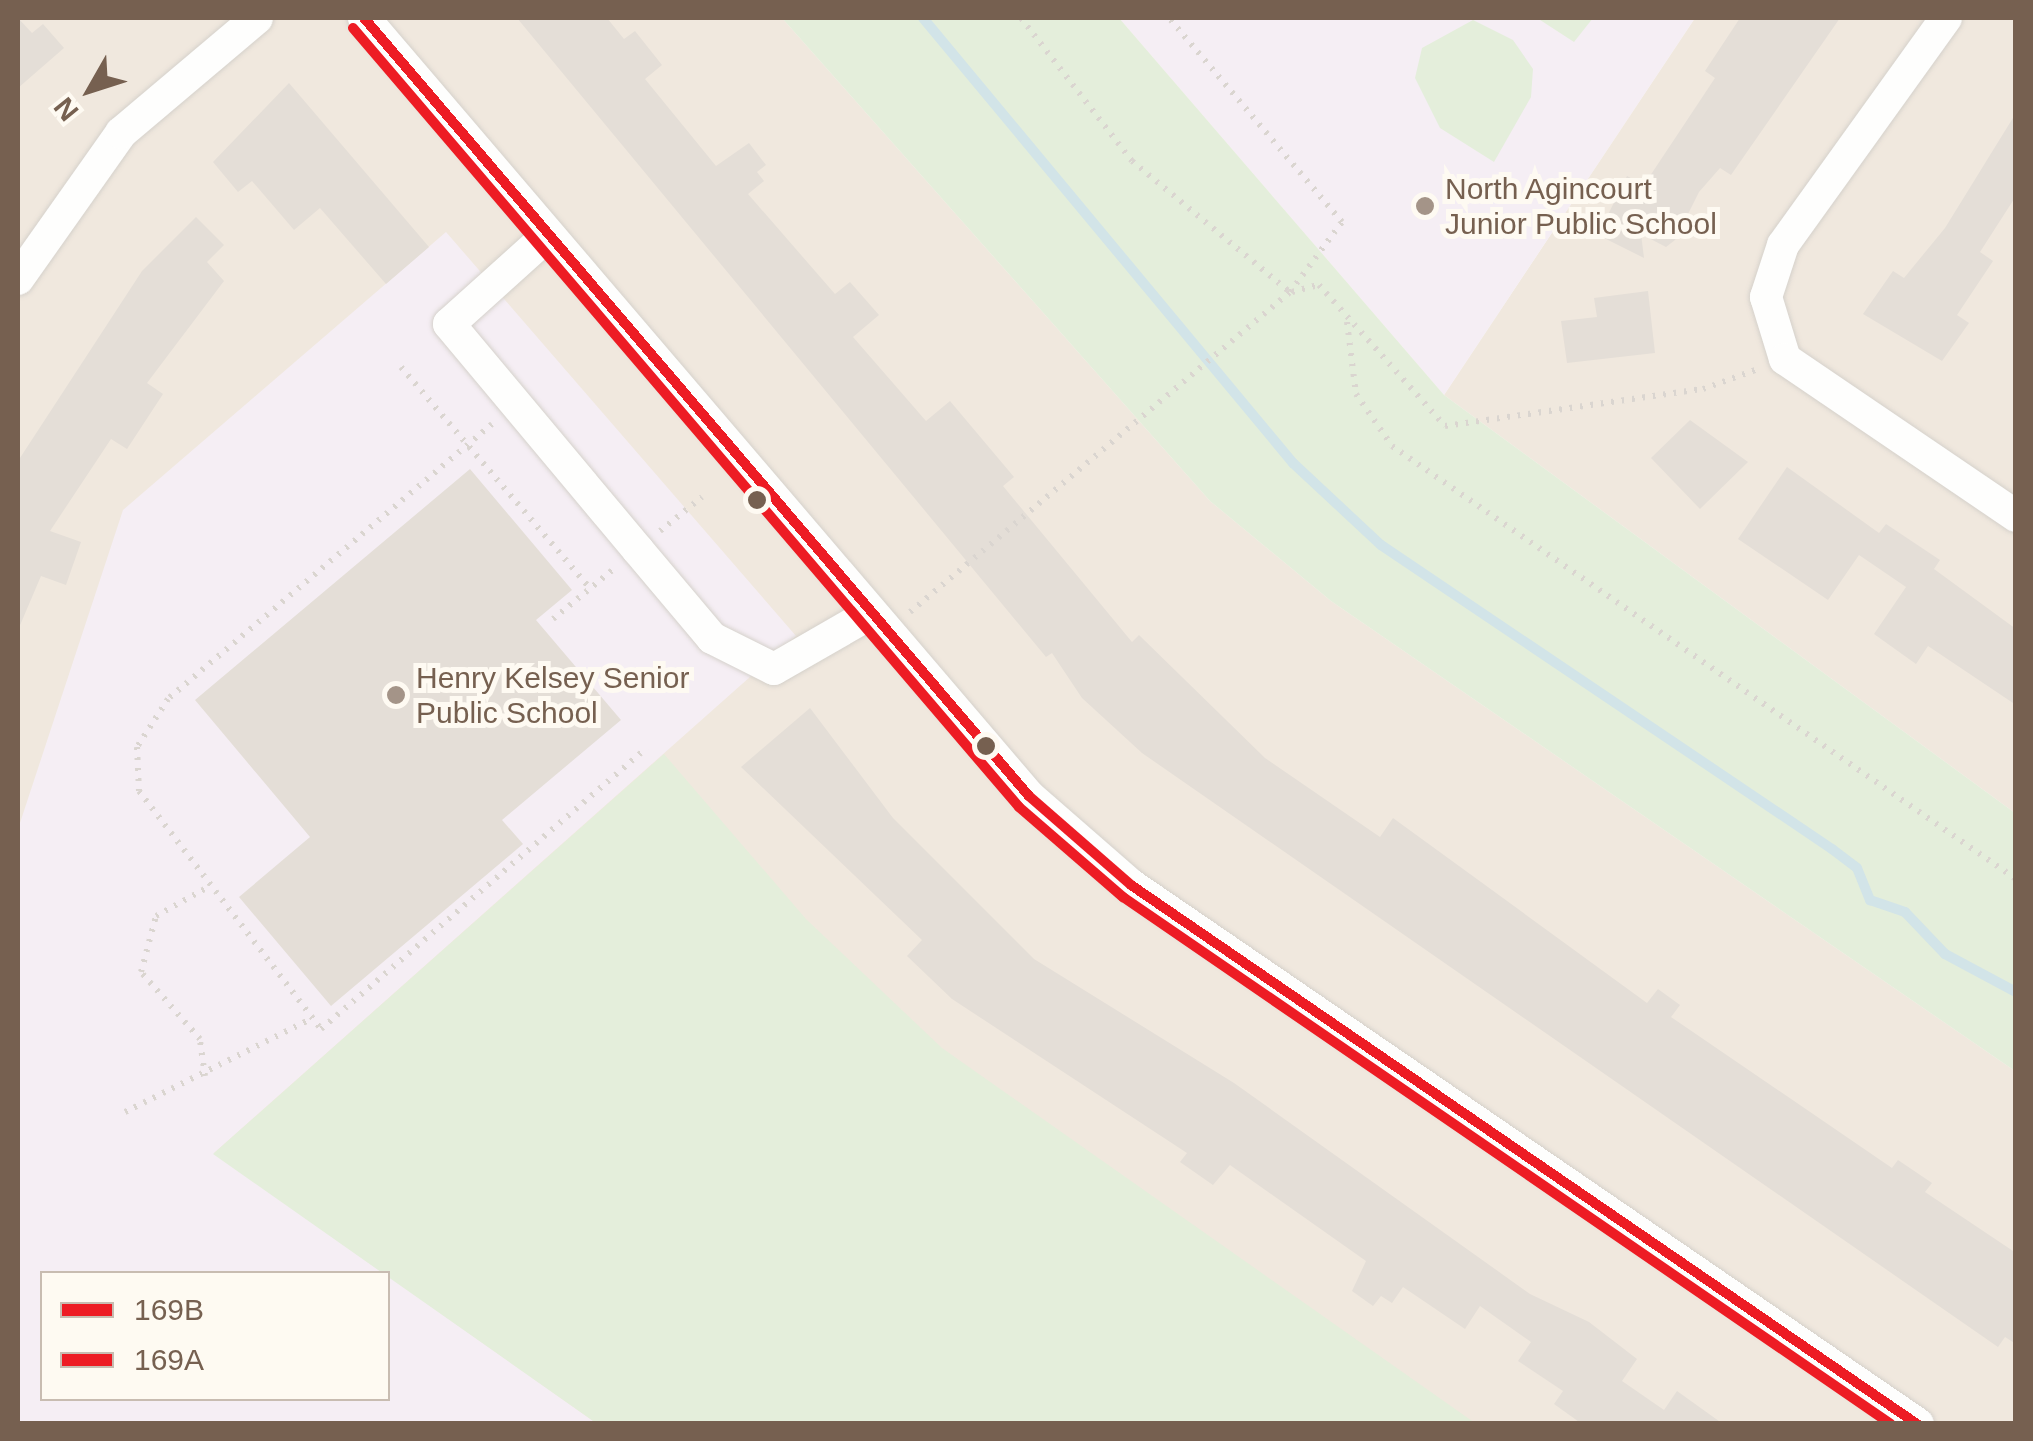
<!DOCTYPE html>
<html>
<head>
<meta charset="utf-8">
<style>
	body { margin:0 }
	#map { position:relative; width:2033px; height:1441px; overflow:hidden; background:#f8f5f0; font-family:Arial,sans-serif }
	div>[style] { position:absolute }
	.residential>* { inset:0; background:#f0e8de }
	.education>* { inset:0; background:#f5eef4 }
	.green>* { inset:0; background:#e4eedb }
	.stream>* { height:10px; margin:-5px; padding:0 5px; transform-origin:5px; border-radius:5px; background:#d2e4e8 }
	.building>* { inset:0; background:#e4ded7 }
	.path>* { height:6px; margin-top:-3px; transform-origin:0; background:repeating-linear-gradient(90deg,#dad5d0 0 2.5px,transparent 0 10.5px) }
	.roads { filter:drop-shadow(0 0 2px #d5d1cb) drop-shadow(0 0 2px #d5d1cb) }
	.minor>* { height:32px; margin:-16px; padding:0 16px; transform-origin:16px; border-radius:16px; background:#fefefd }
	.bus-1>* { height:10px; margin:-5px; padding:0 5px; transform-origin:5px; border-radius:5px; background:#ed1c24 }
	.bus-2>* { height:10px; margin:-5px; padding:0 5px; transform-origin:5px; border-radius:5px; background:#ed1c24 }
	.dots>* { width:28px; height:28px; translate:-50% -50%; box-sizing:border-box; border:5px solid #fefaf2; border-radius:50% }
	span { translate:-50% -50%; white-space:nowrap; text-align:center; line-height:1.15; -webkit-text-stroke:10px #fefaf2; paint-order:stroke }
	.poi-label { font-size:30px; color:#766050 }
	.left { translate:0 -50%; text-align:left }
	.frame { position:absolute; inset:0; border:20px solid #766050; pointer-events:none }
	.legend { position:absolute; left:40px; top:1271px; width:350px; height:130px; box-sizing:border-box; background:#fefaf2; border:2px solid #c8bcb1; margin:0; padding:12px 18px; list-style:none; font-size:30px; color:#766050 }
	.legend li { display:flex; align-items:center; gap:20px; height:50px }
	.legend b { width:50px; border:2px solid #c8bcb1 }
	.north { position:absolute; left:40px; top:40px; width:100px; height:100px; -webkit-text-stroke:8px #fefaf2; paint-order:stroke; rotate:231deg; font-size:28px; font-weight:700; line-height:40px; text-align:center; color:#766050 }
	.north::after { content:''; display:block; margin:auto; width:35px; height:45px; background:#766050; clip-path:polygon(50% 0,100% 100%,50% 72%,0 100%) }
</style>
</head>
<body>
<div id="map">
	<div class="residential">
		<div style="clip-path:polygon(evenodd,18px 18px,782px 18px,1210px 501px,1331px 601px,2015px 1071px,2015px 1423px,18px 1423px,18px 18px,42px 1274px,388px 1274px,388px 1398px,42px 1398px,42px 1274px)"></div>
		<div style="clip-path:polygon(1695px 18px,2015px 18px,2015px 813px,1444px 395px)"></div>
	</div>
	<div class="education">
		<div style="clip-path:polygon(1119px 18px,1695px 18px,1444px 395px)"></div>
		<div style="clip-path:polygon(446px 232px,796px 636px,214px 1153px,383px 1273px,42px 1274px,42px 1398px,388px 1398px,388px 1276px,596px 1423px,18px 1424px,18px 829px,123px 510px)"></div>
	</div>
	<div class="green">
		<div style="clip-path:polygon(782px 18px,1119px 18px,1444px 395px,2015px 813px,2015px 1071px,1331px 601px,1210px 501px)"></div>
		<div style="clip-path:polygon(1537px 18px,1593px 18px,1574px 42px)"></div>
		<div style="clip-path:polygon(1473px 20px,1513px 40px,1533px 69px,1531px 97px,1494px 162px,1440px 128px,1415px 78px,1422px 48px)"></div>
		<div style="clip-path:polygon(664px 754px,806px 919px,942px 1048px,1475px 1423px,596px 1423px,213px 1154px)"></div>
	</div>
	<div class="stream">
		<div style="left:923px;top:18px;width:579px;rotate:50.26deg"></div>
		<div style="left:1293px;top:463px;width:120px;rotate:43deg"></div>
		<div style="left:1381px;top:545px;width:544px;rotate:33.98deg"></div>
		<div style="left:1832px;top:849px;width:31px;rotate:37deg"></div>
		<div style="left:1857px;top:868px;width:35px;rotate:68deg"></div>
		<div style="left:1870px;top:900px;width:37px;rotate:19deg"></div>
		<div style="left:1905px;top:912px;width:58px;rotate:46.4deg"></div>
		<div style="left:1945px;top:954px;width:81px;rotate:28.2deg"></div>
	</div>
	<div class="building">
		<div style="clip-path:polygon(18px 18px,32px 33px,43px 24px,64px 48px,18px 88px)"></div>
		<div style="clip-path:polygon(517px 18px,607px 18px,624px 39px,635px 31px,662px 65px,645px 79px,716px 166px,749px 143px,766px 165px,757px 172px,764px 181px,748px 194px,835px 294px,850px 282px,879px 315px,853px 337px,926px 421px,950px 401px,1014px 477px,1003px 486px,1132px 642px,1139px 635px,1265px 758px,1380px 837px,1393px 818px,1647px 1003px,1658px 989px,1680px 1005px,1671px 1017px,1892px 1168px,1898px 1160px,1932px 1183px,1925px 1192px,2016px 1253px,2016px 1344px,2005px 1337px,1998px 1347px,1142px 753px,1082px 698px,1052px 653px,1046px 657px)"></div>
		<div style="clip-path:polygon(1740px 18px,1840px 18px,1731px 175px,1720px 168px,1699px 192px,1675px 240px,1666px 247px,1641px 234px,1644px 258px,1598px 235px,1627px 176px,1644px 185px,1715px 78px,1705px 71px)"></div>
		<div style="clip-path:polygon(289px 83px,429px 247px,386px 284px,320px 208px,294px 230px,252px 181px,238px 192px,213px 162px)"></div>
		<div style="clip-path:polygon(2016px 113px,2016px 196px,1980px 252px,1993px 261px,1957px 315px,1969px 323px,1942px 361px,1863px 314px,1893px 271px,1904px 278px,1945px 228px)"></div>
		<div style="clip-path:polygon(196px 217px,224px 245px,207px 262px,224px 281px,147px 383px,163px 394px,127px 449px,111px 439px,50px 531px,81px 542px,66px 585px,41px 576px,18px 630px,18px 461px,142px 271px)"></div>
		<div style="clip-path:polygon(1648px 291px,1655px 353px,1567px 363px,1561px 321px,1597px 317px,1594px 298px)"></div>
		<div style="clip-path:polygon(1690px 420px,1748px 462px,1700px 509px,1651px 458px)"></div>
		<div style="clip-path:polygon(1787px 467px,1879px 533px,1886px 524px,1940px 560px,1934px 569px,2016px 629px,2016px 705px,1928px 646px,1916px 664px,1874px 634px,1906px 587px,1859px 555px,1828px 600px,1738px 539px)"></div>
		<div style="clip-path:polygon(470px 469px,572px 590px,536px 620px,621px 720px,502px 820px,523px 844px,331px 1006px,239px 897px,310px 837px,195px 700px)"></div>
		<div style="clip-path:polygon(810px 708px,893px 818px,1034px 959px,1234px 1083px,1530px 1294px,1589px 1322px,1637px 1359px,1622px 1381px,1664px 1410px,1677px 1391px,1723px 1424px,1582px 1424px,1554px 1404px,1563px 1391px,1518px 1361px,1531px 1342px,1480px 1306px,1465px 1329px,1403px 1287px,1392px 1303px,1381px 1296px,1373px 1306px,1352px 1291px,1366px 1261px,1230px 1165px,1213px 1185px,1180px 1162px,1187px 1153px,952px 999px,907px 956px,922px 940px,741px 767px)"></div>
	</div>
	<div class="path">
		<div style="left:1021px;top:18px;width:181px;rotate:52.2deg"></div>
		<div style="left:1132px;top:161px;width:205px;rotate:39.7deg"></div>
		<div style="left:1292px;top:292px;width:28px;rotate:-15deg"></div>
		<div style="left:1319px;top:285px;width:189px;rotate:48.2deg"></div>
		<div style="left:1445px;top:426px;width:261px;rotate:-8.2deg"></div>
		<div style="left:1703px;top:389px;width:59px;rotate:-20deg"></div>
		<div style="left:1347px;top:322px;width:73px;rotate:82.9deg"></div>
		<div style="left:1356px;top:394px;width:63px;rotate:55.3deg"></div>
		<div style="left:1392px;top:446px;width:760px;rotate:34.76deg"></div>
		<div style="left:401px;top:367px;width:291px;rotate:49.5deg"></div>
		<div style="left:492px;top:424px;width:425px;rotate:139.7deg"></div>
		<div style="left:168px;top:699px;width:57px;rotate:122.9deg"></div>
		<div style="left:137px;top:747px;width:44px;rotate:87.4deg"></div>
		<div style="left:139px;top:791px;width:300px;rotate:52.6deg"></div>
		<div style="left:321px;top:1029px;width:430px;rotate:-40.8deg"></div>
		<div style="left:660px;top:531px;width:54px;rotate:-39deg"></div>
		<div style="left:910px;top:612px;width:497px;rotate:-40.1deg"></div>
		<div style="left:1290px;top:292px;width:87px;rotate:-53.4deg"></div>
		<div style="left:1342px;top:222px;width:267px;rotate:-130.3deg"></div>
		<div style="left:553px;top:619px;width:82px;rotate:-39.5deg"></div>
		<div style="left:205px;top:1076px;width:37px;rotate:-98deg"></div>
		<div style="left:200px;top:1039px;width:89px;rotate:-131.4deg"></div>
		<div style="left:141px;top:972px;width:58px;rotate:-75deg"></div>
		<div style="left:156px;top:916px;width:60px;rotate:-29.1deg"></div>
		<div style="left:125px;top:1112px;width:210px;rotate:-26.6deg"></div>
	</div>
	<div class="roads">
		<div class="minor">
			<div style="left:364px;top:18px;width:1023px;rotate:49.48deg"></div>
			<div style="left:1029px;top:796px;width:135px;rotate:41.1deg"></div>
			<div style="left:1131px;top:885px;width:954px;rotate:34.41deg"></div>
			<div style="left:1946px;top:18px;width:279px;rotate:125.7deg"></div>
			<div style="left:1783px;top:245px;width:55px;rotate:108.1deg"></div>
			<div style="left:1766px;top:297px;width:65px;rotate:73deg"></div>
			<div style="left:1785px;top:359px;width:279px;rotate:34.2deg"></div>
			<div style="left:548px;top:235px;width:133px;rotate:138deg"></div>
			<div style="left:449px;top:324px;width:295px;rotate:50.1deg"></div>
			<div style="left:638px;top:550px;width:115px;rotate:49.9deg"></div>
			<div style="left:712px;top:638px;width:69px;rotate:26.6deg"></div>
			<div style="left:774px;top:669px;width:108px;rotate:-29.9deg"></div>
			<div style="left:18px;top:279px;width:179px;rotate:-54.8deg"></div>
			<div style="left:121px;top:133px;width:178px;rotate:-40.2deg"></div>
		</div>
	</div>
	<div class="bus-1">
		<div style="left:364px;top:18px;width:1023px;rotate:49.48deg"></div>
		<div style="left:1029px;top:796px;width:135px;rotate:41.1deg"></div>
		<div style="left:1131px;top:885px;width:953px;rotate:34.44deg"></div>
	</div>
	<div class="bus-2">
		<div style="left:353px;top:28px;width:1025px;rotate:49.47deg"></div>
		<div style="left:1019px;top:807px;width:138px;rotate:40.9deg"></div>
		<div style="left:1123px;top:897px;width:931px;rotate:34.46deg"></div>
	</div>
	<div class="dots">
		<div style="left:1425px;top:206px;background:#a49488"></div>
		<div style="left:757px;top:500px;background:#766050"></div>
		<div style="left:396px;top:695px;background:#a49488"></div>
		<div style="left:986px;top:746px;background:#766050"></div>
	</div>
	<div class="poi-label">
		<span class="left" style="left:1445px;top:206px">North Agincourt<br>Junior Public School</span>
		<span class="left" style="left:416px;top:695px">Henry Kelsey Senior<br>Public School</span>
	</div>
	<div class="frame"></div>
	<ul class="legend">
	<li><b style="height:12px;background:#ed1c24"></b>169B</li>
	<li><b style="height:12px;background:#ed1c24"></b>169A</li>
	</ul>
	<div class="north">N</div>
</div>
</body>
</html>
